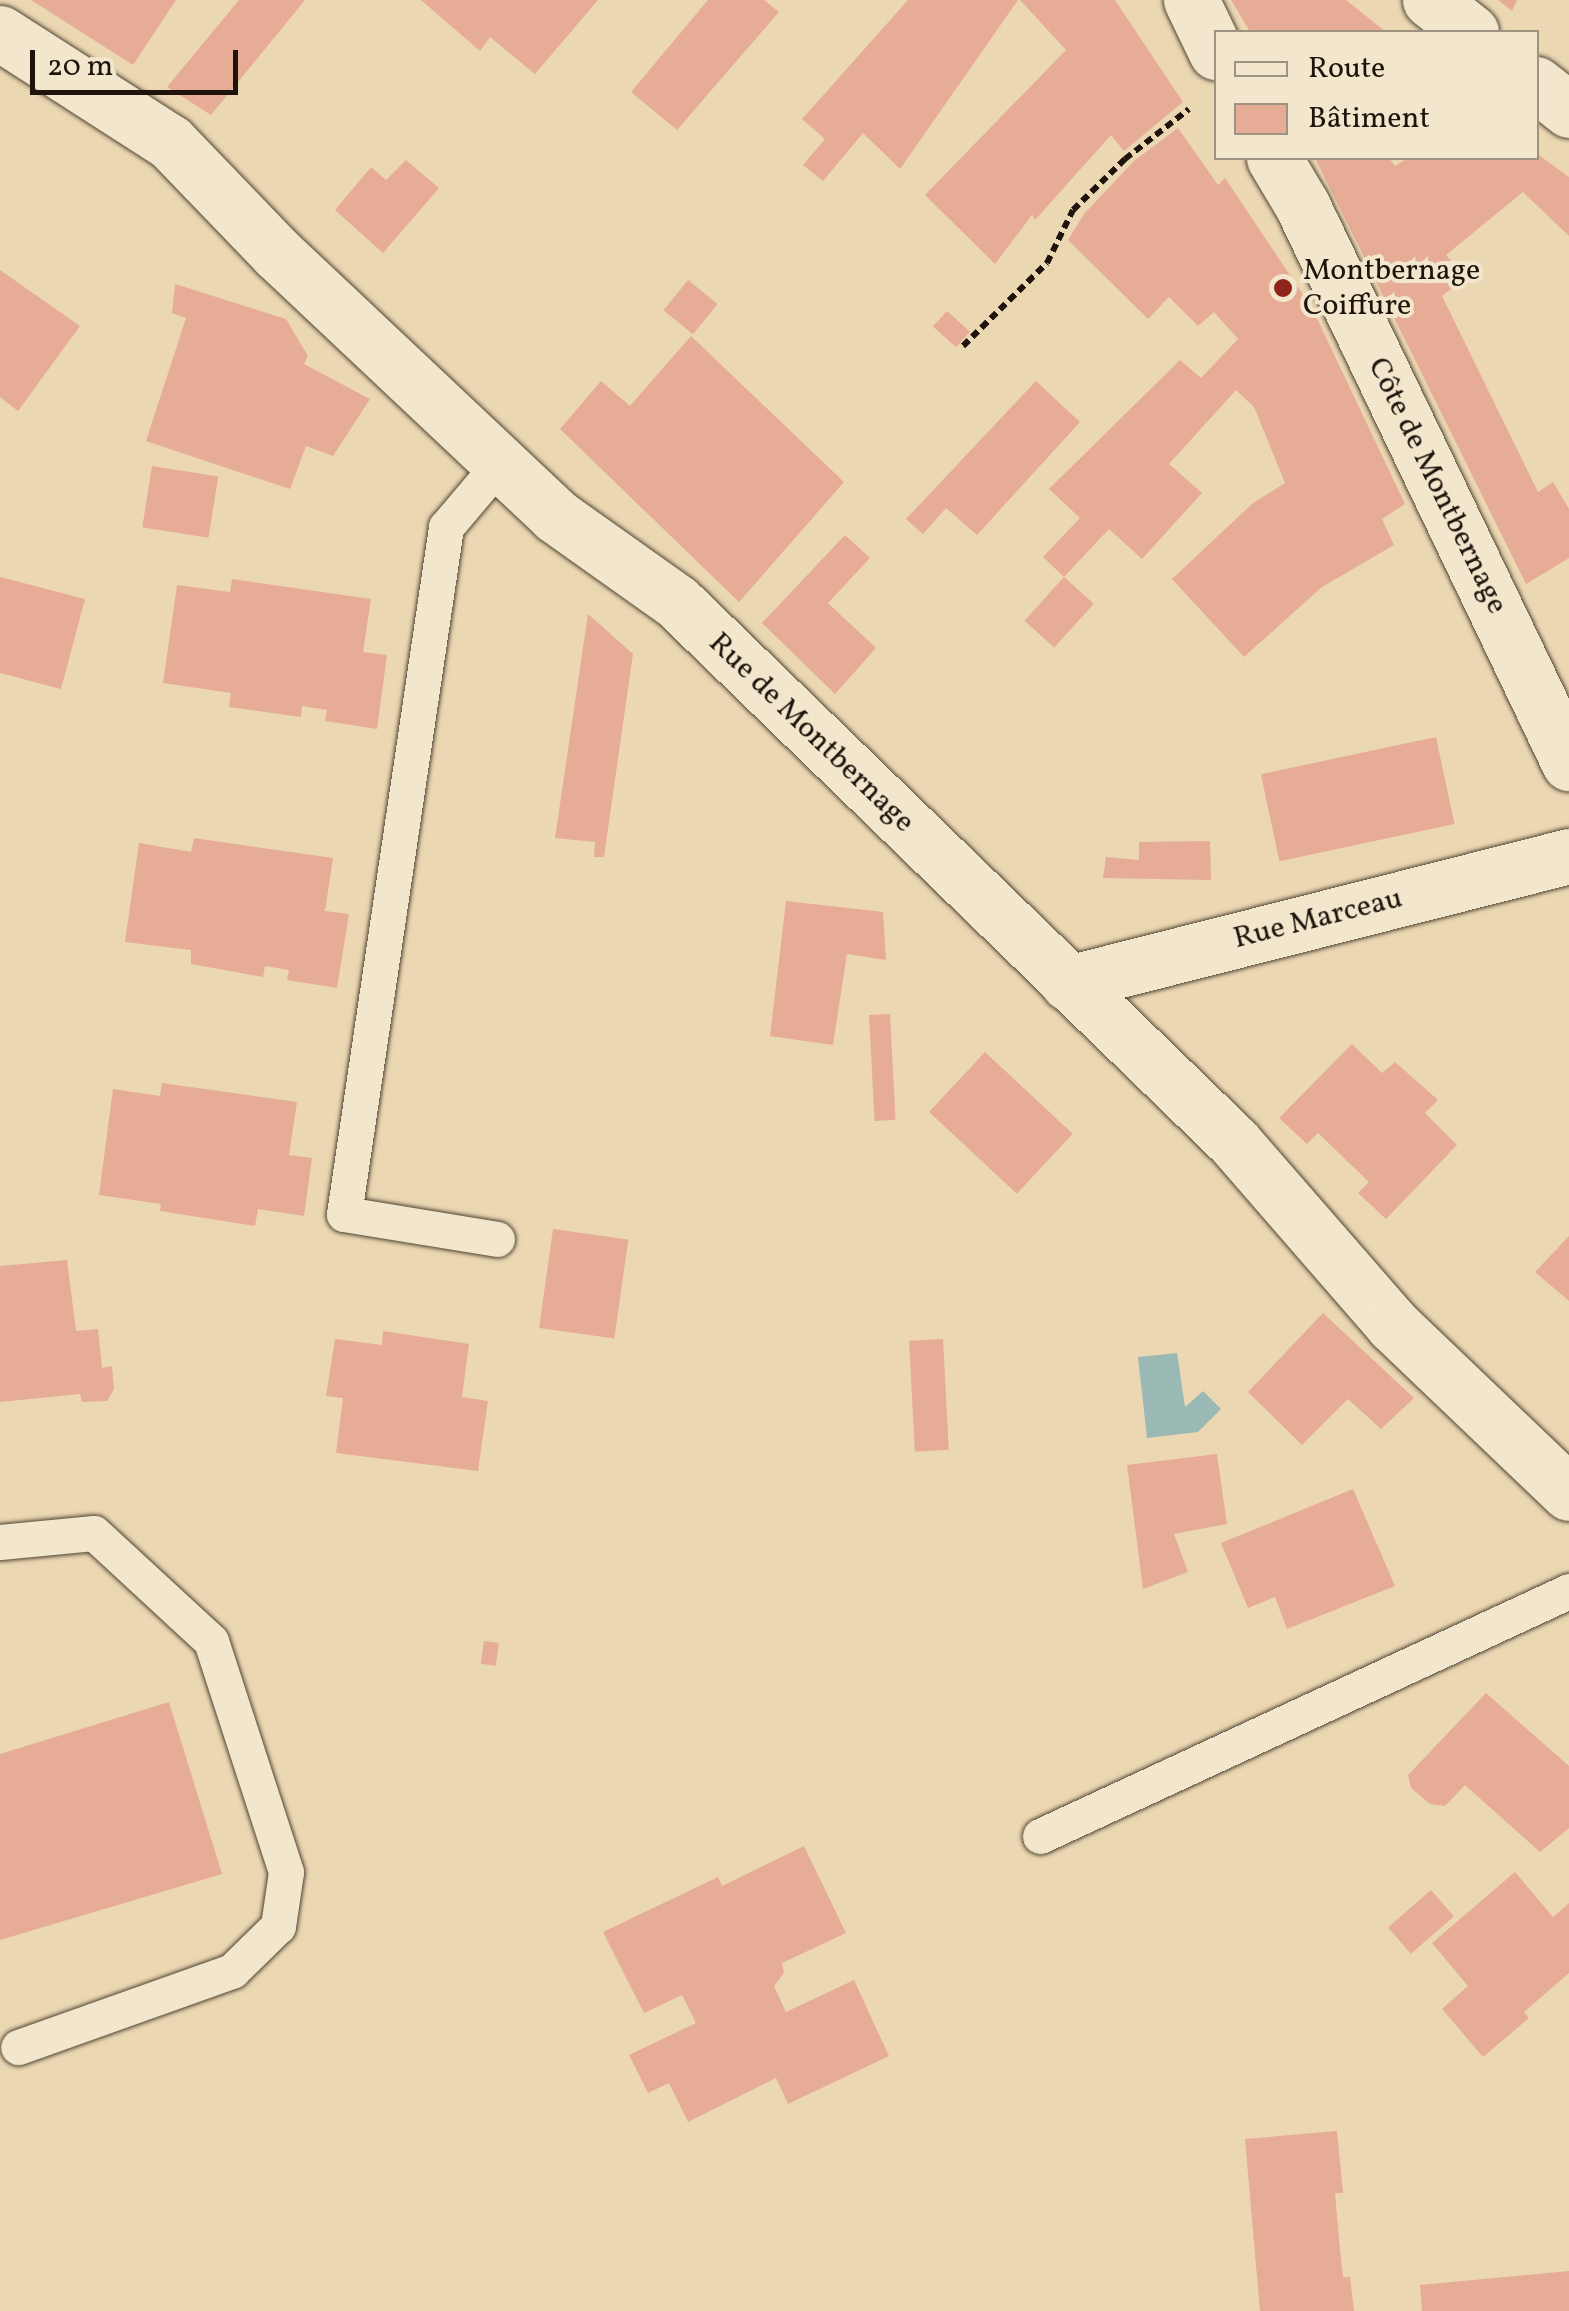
<!DOCTYPE html>
<html>
<head>
<meta charset="utf-8">
<style>
	body { margin:0 }
	#map { position:relative; width:1569px; height:2311px; overflow:hidden; background:#ebd8b2; font-family:Vollkorn,serif }
	div>[style] { position:absolute }
	.water>* { inset:0; background:#9ab8b4 }
	.building>* { inset:0; background:#e6ac95; transform-origin:0 0 }
	.path>* { height:6px; margin-top:-3px; transform-origin:0; background:repeating-linear-gradient(90deg,#1f130c 0 8px,transparent 0 13px) }
	.roads { filter:drop-shadow(0 0 2px #524436) drop-shadow(0 0 2px #524436) }
	.service>* { height:35px; margin:-17.5px; padding:0 17.5px; transform-origin:17.5px; border-radius:17.5px; background:#f2e6cd }
	.minor>* { height:55px; margin:-27.5px; padding:0 27.5px; transform-origin:27.5px; border-radius:27.5px; background:#f2e6cd }
	.tertiary>* { height:55px; margin:-27.5px; padding:0 27.5px; transform-origin:27.5px; border-radius:27.5px; background:#f2e6cd }
	.dots>* { width:28px; height:28px; translate:-50% -50%; box-sizing:border-box; border:5px solid #f2e6cd; border-radius:50% }
	span { translate:-50% -50%; white-space:nowrap; text-align:center; line-height:1.15; -webkit-text-stroke:8px #f2e6cd; paint-order:stroke }
	.poi-label { font-size:30px; color:#1f130c }
	.left { translate:0 -50%; text-align:left }
	.street-label { font-size:30px; color:#1f130c }
	.legend { position:absolute; left:1214px; top:30px; width:325px; height:130px; box-sizing:border-box; background:#f2e6cd; border:2px solid #9e9280; margin:0; padding:12px 18px; list-style:none; font-size:30px; color:#1f130c }
	.legend li { display:flex; align-items:center; gap:20px; height:50px }
	.legend b { width:50px; border:2px solid #9e9280 }
	.scale { position:absolute; left:30px; top:50px; width:208px; height:45px; box-sizing:border-box; border:5px solid #1f130c; border-top:0; padding-left:12px; font-size:30px; line-height:35px; white-space:nowrap; color:#1f130c; -webkit-text-stroke:8px #f2e6cd; paint-order:stroke }
</style>
</head>
<body>
<div id="map">
	<div class="water">
		<div style="clip-path:polygon(1177px 1353px,1185px 1407px,1203px 1391px,1221px 1409px,1198px 1432px,1147px 1438px,1138px 1357px)"></div>
	</div>
	<div class="building">
		<div style="clip-path:polygon(31px 0,176px 0,133px 65px)"></div>
		<div style="clip-path:polygon(239px 0,305px 0,211px 115px,167px 87px)"></div>
		<div style="clip-path:polygon(421px 0,598px 0,535px 74px,490px 37px,480px 51px)"></div>
		<div style="clip-path:polygon(708px 0,764px 0,779px 12px,677px 130px,631px 92px)"></div>
		<div style="clip-path:polygon(908px 0,1018px 0,900px 169px,863px 133px,823px 181px,803px 165px,825px 139px,802px 119px)"></div>
		<div style="clip-path:polygon(1020px 0,1115px 0,1183px 102px,1124px 151px,1111px 135px,1035px 220px,1032px 215px,995px 264px,925px 195px,1066px 50px)"></div>
		<div style="clip-path:polygon(1231px 0,1346px 0,1386px 32px,1250px 32px)"></div>
		<div style="clip-path:polygon(1498px 0,1517px 0,1512px 11px)"></div>
		<div style="clip-path:polygon(1178px 128px,1218px 185px,1225px 178px,1312px 308px,1405px 504px,1382px 519px,1394px 545px,1322px 587px,1244px 657px,1172px 579px,1253px 503px,1285px 483px,1254px 407px,1236px 390px,1169px 464px,1202px 493px,1142px 559px,1109px 529px,1064px 577px,1043px 557px,1080px 518px,1049px 489px,1180px 360px,1201px 378px,1238px 339px,1214px 312px,1198px 326px,1169px 297px,1148px 319px,1068px 240px,1084px 214px,1134px 161px)"></div>
		<div style="clip-path:polygon(1536px 153px,1569px 177px,1569px 236px,1523px 192px,1446px 255px,1466px 278px,1442px 296px,1538px 492px,1553px 482px,1569px 509px,1569px 558px,1526px 584px,1315px 158px,1389px 158px,1395px 166px,1408px 158px,1536px 158px)"></div>
		<div style="clip-path:polygon(406px 160px,439px 188px,383px 253px,335px 210px,371px 167px,386px 180px)"></div>
		<div style="clip-path:polygon(0 270px,80px 326px,18px 411px,0 397px)"></div>
		<div style="left:688px;top:280px;width:38px;height:39px;rotate:39deg"></div>
		<div style="clip-path:polygon(175px 284px,286px 319px,308px 356px,304px 364px,370px 399px,333px 456px,306px 446px,290px 489px,146px 441px,186px 318px,172px 313px)"></div>
		<div style="left:947px;top:311px;width:31px;height:21px;rotate:42deg"></div>
		<div style="clip-path:polygon(691px 336px,844px 482px,739px 602px,560px 429px,601px 381px,630px 406px)"></div>
		<div style="clip-path:polygon(1036px 381px,1080px 422px,977px 535px,946px 508px,923px 534px,906px 519px)"></div>
		<div style="left:152px;top:466px;width:67px;height:62px;rotate:9deg"></div>
		<div style="clip-path:polygon(845px 535px,870px 558px,828px 603px,876px 648px,835px 694px,762px 623px)"></div>
		<div style="clip-path:polygon(0 577px,85px 599px,61px 689px,0 673px)"></div>
		<div style="left:1064px;top:577px;width:40px;height:59px;rotate:42deg"></div>
		<div style="clip-path:polygon(232px 579px,371px 599px,363px 652px,387px 655px,377px 729px,325px 721px,327px 710px,302px 706px,301px 717px,229px 707px,231px 693px,163px 683px,177px 585px,230px 592px)"></div>
		<div style="clip-path:polygon(588px 614px,633px 654px,604px 857px,594px 857px,595px 842px,555px 838px)"></div>
		<div style="left:1436px;top:737px;width:89px;height:179px;rotate:78deg"></div>
		<div style="clip-path:polygon(194px 838px,333px 858px,325px 911px,349px 914px,337px 988px,287px 980px,289px 970px,265px 966px,263px 977px,191px 964px,191px 950px,125px 942px,139px 843px,191px 852px)"></div>
		<div style="clip-path:polygon(1210px 841px,1211px 880px,1103px 878px,1106px 857px,1139px 860px,1139px 842px)"></div>
		<div style="clip-path:polygon(786px 901px,883px 912px,886px 960px,847px 954px,833px 1045px,770px 1036px)"></div>
		<div style="left:890px;top:1014px;width:106px;height:21px;rotate:87deg"></div>
		<div style="clip-path:polygon(1352px 1044px,1382px 1073px,1395px 1062px,1438px 1100px,1425px 1113px,1457px 1145px,1386px 1219px,1358px 1193px,1369px 1182px,1318px 1133px,1307px 1144px,1279px 1118px)"></div>
		<div style="left:985px;top:1052px;width:120px;height:82px;rotate:43deg"></div>
		<div style="clip-path:polygon(162px 1083px,297px 1102px,289px 1155px,312px 1158px,304px 1216px,258px 1209px,255px 1226px,160px 1211px,161px 1204px,99px 1195px,113px 1089px,160px 1096px)"></div>
		<div style="left:553px;top:1229px;width:76px;height:100px;rotate:8deg"></div>
		<div style="clip-path:polygon(1569px 1236px,1569px 1301px,1535px 1272px)"></div>
		<div style="clip-path:polygon(67px 1260px,76px 1331px,98px 1329px,102px 1368px,112px 1366px,114px 1389px,107px 1401px,82px 1402px,80px 1394px,0 1402px,0 1266px)"></div>
		<div style="clip-path:polygon(1323px 1313px,1414px 1398px,1381px 1429px,1348px 1399px,1302px 1445px,1248px 1392px)"></div>
		<div style="clip-path:polygon(383px 1331px,469px 1344px,462px 1397px,488px 1401px,478px 1471px,336px 1453px,343px 1398px,326px 1396px,335px 1339px,382px 1345px)"></div>
		<div style="left:943px;top:1339px;width:111px;height:34px;rotate:87deg"></div>
		<div style="clip-path:polygon(1217px 1454px,1227px 1524px,1174px 1534px,1188px 1572px,1143px 1589px,1127px 1465px)"></div>
		<div style="clip-path:polygon(1353px 1489px,1395px 1586px,1287px 1629px,1275px 1597px,1248px 1608px,1221px 1543px)"></div>
		<div style="left:484px;top:1641px;width:15px;height:23px;rotate:8deg"></div>
		<div style="clip-path:polygon(1486px 1693px,1569px 1766px,1569px 1828px,1540px 1852px,1465px 1785px,1445px 1806px,1430px 1804px,1411px 1788px,1408px 1775px)"></div>
		<div style="clip-path:polygon(169px 1702px,222px 1874px,0 1940px,0 1754px)"></div>
		<div style="clip-path:polygon(804px 1846px,846px 1933px,782px 1963px,784px 1973px,774px 1986px,786px 2012px,854px 1980px,889px 2056px,788px 2104px,776px 2078px,688px 2122px,669px 2083px,648px 2093px,629px 2055px,696px 2023px,682px 1995px,644px 2013px,603px 1932px,718px 1877px,722px 1886px)"></div>
		<div style="clip-path:polygon(1515px 1872px,1553px 1917px,1569px 1903px,1569px 1973px,1524px 2012px,1529px 2018px,1483px 2057px,1442px 2009px,1468px 1986px,1432px 1943px)"></div>
		<div style="left:1431px;top:1890px;width:35px;height:57px;rotate:49deg"></div>
		<div style="clip-path:polygon(1337px 2131px,1343px 2193px,1335px 2193px,1339px 2239px,1343px 2277px,1350px 2277px,1354px 2311px,1260px 2311px,1245px 2139px)"></div>
		<div style="clip-path:polygon(1569px 2271px,1569px 2311px,1422px 2311px,1420px 2285px)"></div>
	</div>
	<div class="path">
		<div style="left:963px;top:346px;width:118px;rotate:-44.7deg"></div>
		<div style="left:1047px;top:263px;width:59px;rotate:-63.9deg"></div>
		<div style="left:1073px;top:210px;width:73px;rotate:-44.4deg"></div>
		<div style="left:1125px;top:159px;width:81px;rotate:-38deg"></div>
	</div>
	<div class="roads">
		<div class="service">
			<div style="left:497px;top:1239px;width:155px;rotate:-170.7deg"></div>
			<div style="left:344px;top:1214px;width:695px;rotate:-81.55deg"></div>
			<div style="left:446px;top:527px;width:84px;rotate:-49.8deg"></div>
			<div style="left:0;top:1542px;width:94px;rotate:-5.5deg"></div>
			<div style="left:94px;top:1533px;width:159px;rotate:42.7deg"></div>
			<div style="left:211px;top:1641px;width:243px;rotate:72deg"></div>
			<div style="left:286px;top:1872px;width:55px;rotate:98.4deg"></div>
			<div style="left:278px;top:1926px;width:64px;rotate:135.6deg"></div>
			<div style="left:232px;top:1971px;width:227px;rotate:160.4deg"></div>
			<div style="left:1040px;top:1836px;width:583px;rotate:-24.85deg"></div>
		</div>
		<div class="minor">
			<div style="left:1191px;top:0;width:58px;rotate:64.3deg"></div>
			<div style="left:1430px;top:0;width:52px;rotate:38deg"></div>
			<div style="left:1536px;top:84px;width:42px;rotate:38.2deg"></div>
			<div style="left:1274px;top:158px;width:55px;rotate:59.2deg"></div>
			<div style="left:1302px;top:205px;width:619px;rotate:64.43deg"></div>
			<div style="left:1068px;top:983px;width:517px;rotate:-14.22deg"></div>
		</div>
		<div class="tertiary">
			<div style="left:0;top:33px;width:202px;rotate:32.7deg"></div>
			<div style="left:170px;top:142px;width:154px;rotate:46.1deg"></div>
			<div style="left:277px;top:253px;width:383px;rotate:43.3deg"></div>
			<div style="left:556px;top:516px;width:148px;rotate:35.4deg"></div>
			<div style="left:677px;top:602px;width:776px;rotate:44.11deg"></div>
			<div style="left:1234px;top:1142px;width:242px;rotate:49deg"></div>
			<div style="left:1393px;top:1325px;width:243px;rotate:43.7deg"></div>
		</div>
	</div>
	<div class="dots">
		<div style="left:1283px;top:288px;background:#8f2418"></div>
	</div>
	<div class="poi-label">
		<span class="left" style="left:1303px;top:288px">Montbernage<br>Coiffure</span>
	</div>
	<div class="street-label">
		<span style="left:1437px;top:486px;rotate:64deg">Côte de Montbernage</span>
		<span style="left:811px;top:733px;rotate:44deg">Rue de Montbernage</span>
		<span style="left:1318px;top:919px;rotate:-14deg">Rue Marceau</span>
	</div>
	<ul class="legend">
	<li><b style="height:12px;background:#f2e6cd"></b>Route</li>
	<li><b style="height:28px;background:#e6ac95"></b>Bâtiment</li>
	</ul>
	<div class="scale">20 m</div>
</div>
</body>
</html>
